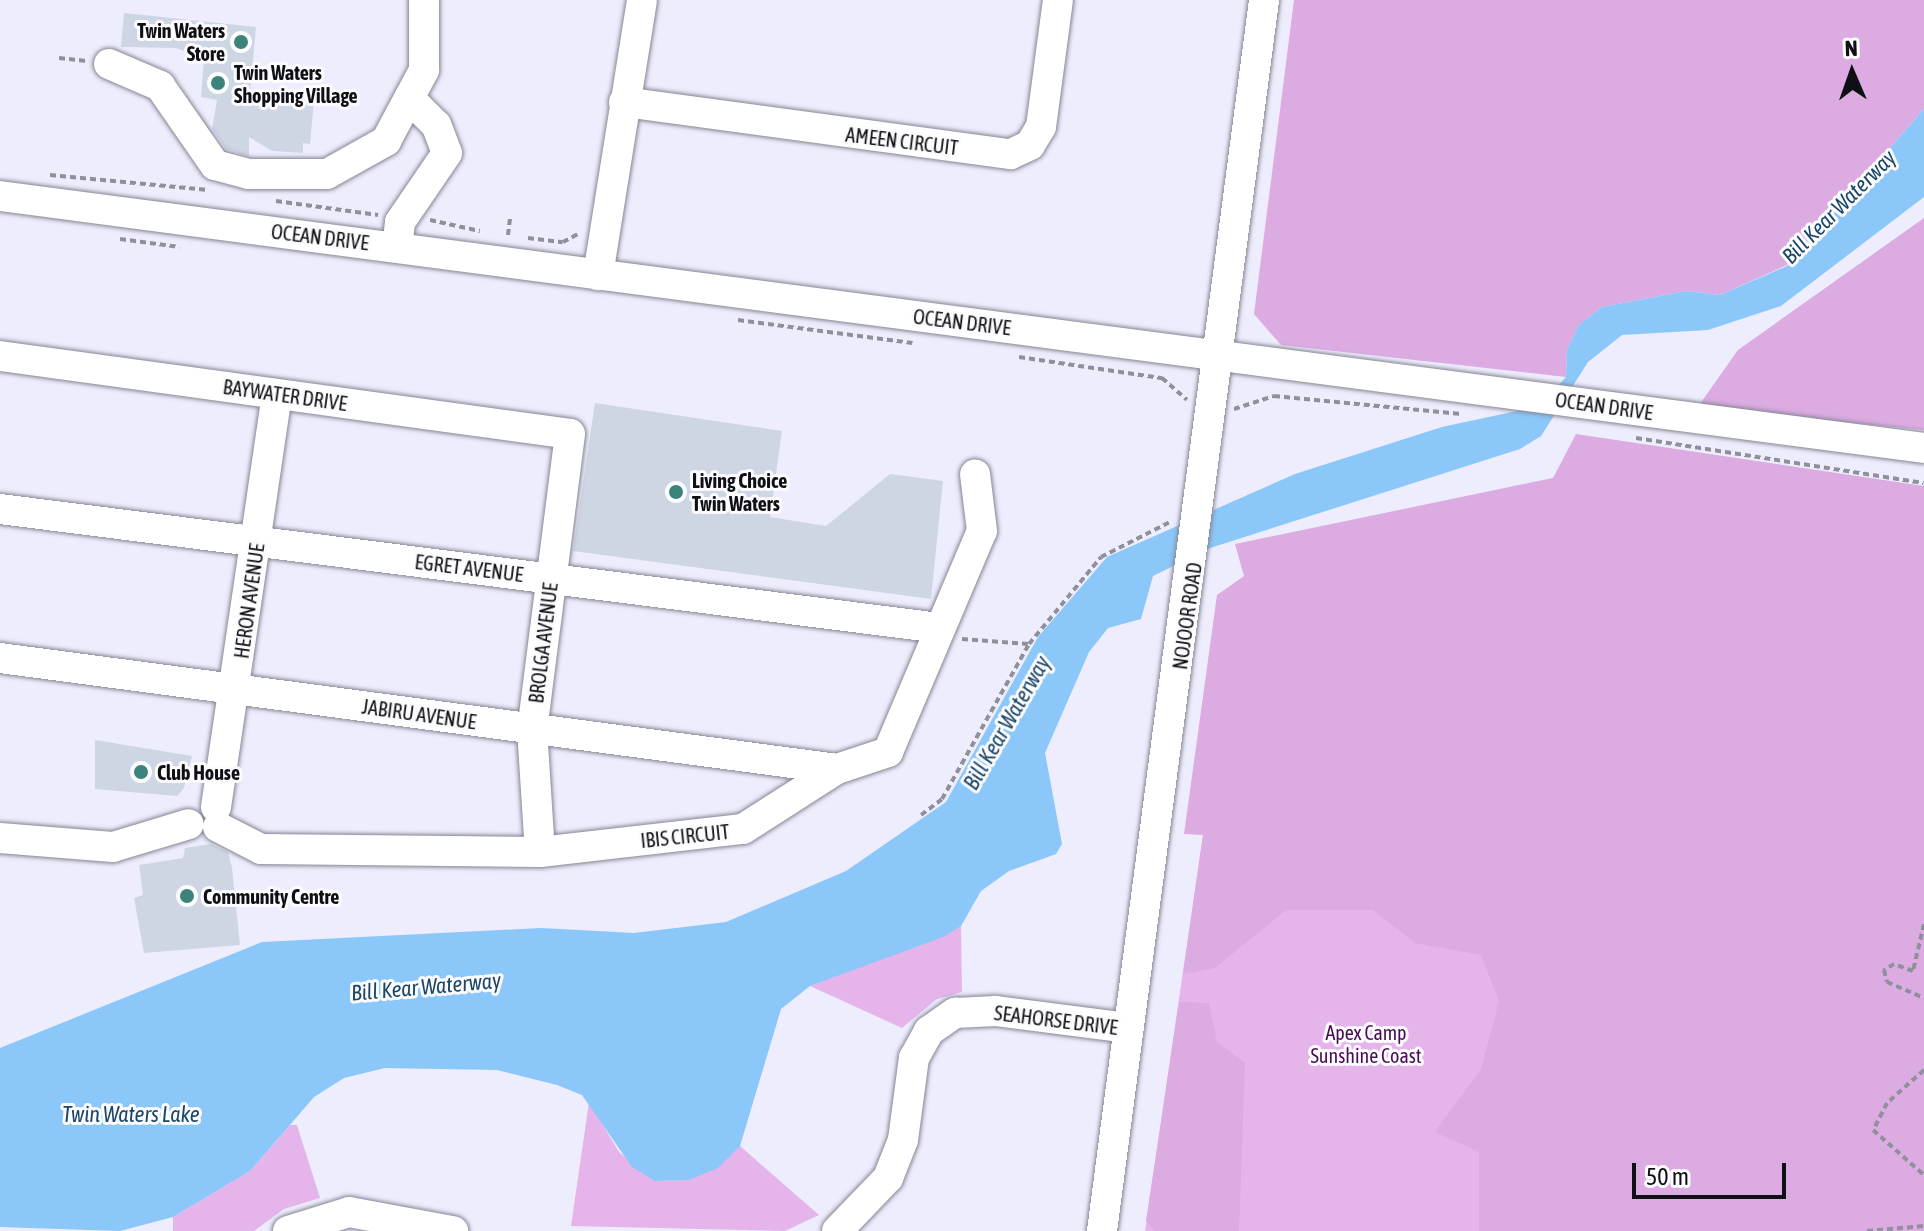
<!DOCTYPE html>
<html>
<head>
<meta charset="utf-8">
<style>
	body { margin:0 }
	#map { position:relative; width:1924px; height:1231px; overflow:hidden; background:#ededfd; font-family:"Asap Condensed",sans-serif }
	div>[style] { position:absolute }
	.green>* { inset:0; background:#e5b4eb }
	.forest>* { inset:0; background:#dbabe2 }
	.water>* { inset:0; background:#8bc7f8 }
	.building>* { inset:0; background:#cfd6e3 }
	.path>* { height:4px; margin-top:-2px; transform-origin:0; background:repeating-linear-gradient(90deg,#8f909b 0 6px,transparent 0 10px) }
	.roads { filter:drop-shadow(0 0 2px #858693) drop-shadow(0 0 2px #858693) }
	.minor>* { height:30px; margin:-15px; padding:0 15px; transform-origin:15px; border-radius:15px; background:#fff }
	.dots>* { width:22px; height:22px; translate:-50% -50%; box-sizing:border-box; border:4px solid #fcfcff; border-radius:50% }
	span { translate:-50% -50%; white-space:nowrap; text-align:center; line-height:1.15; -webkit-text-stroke:6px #fcfcff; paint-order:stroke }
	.poi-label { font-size:20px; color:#0f1015; font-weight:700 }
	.right { translate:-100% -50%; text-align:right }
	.left { translate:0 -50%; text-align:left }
	.street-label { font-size:20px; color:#0f1015 }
	.park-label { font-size:20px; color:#490e52 }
	.water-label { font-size:22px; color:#1b4667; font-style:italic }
	.north { position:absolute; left:1812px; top:32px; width:80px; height:80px; -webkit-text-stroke:6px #fcfcff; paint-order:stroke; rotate:358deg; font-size:22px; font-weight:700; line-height:32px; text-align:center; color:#0f1015 }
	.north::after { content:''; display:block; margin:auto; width:28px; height:36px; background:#0f1015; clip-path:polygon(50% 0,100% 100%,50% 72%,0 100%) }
	.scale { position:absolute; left:1632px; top:1163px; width:154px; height:36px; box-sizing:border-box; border:4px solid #0f1015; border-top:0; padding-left:10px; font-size:24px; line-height:28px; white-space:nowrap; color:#0f1015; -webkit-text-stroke:6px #fcfcff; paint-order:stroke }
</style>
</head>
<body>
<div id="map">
	<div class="green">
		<div style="clip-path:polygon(1203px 835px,1641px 891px,1597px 1231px,1145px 1231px)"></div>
		<div style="clip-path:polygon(961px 926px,962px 992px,937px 999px,902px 1028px,810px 986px)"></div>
		<div style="clip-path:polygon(589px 1102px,619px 1152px,655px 1181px,689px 1180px,740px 1146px,819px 1215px,785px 1231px,571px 1226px)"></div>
		<div style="clip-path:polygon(290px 1125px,297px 1125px,320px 1198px,284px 1209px,254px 1231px,173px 1231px,173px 1217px,250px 1171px)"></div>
	</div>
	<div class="forest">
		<div style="clip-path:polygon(1294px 0,1924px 0,1924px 109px,1787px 265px,1720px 295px,1686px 291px,1602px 307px,1578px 326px,1567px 350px,1566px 377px,1281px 345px,1254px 314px)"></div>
		<div style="clip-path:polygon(1924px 218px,1924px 430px,1697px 408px,1738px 350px)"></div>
		<div style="clip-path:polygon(1576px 434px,1924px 486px,1924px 1231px,1479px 1231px,1479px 1152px,1435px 1132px,1481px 1069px,1499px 1001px,1481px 955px,1415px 943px,1373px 910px,1286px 910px,1215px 968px,1183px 974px,1203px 835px,1184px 834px,1217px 595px,1244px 576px,1235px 544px,1553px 478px)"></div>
		<div style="clip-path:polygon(1179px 1002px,1209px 1003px,1217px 1042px,1245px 1063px,1239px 1231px,1154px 1231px,1146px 1221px)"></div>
	</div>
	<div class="water">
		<div style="clip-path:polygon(1924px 109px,1924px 197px,1781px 306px,1708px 330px,1622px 335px,1588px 362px,1541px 436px,1520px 449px,1210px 548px,1153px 576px,1141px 619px,1108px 628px,1089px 652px,1045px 753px,1062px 844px,1056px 854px,1009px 871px,981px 891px,961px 926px,943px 937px,810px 986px,781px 1009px,740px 1146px,718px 1168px,689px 1180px,655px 1181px,632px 1167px,582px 1095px,557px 1085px,497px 1070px,385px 1068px,344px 1078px,314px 1097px,250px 1171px,173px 1217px,120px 1231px,0 1227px,0 1048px,262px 942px,541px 928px,634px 933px,726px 922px,846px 871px,946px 802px,1038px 637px,1107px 557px,1295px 474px,1442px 427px,1540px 406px,1566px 377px,1567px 350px,1578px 326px,1602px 307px,1686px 291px,1720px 295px,1787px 266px)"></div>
	</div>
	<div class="building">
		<div style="clip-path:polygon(124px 13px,256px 27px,250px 92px,314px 100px,310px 144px,303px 143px,303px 153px,272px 151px,249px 137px,249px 156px,226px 149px,212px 129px,217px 100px,201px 97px,204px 58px,176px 48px,121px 47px)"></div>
		<div style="clip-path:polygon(595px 403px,782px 431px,770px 517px,826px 526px,890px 474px,943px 481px,931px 599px,573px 551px)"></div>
		<div style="clip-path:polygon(95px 740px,192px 756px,184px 788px,177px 796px,95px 789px)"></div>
		<div style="clip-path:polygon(211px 844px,228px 852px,232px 868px,240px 945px,144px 953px,134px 898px,143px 895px,139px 865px,183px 858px,185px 848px)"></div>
	</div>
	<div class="path">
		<div style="left:59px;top:58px;width:28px;rotate:6deg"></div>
		<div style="left:50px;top:175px;width:159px;rotate:5.4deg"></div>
		<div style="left:276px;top:201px;width:103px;rotate:7.8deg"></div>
		<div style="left:430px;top:220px;width:51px;rotate:12.4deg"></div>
		<div style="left:508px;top:235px;width:17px;rotate:-83deg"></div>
		<div style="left:528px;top:238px;width:35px;rotate:7deg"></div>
		<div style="left:563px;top:242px;width:19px;rotate:-28deg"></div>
		<div style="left:120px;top:239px;width:60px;rotate:7.7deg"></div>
		<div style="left:738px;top:320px;width:176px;rotate:7.5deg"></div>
		<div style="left:1019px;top:357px;width:145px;rotate:8.4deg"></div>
		<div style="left:1162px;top:378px;width:33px;rotate:41deg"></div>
		<div style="left:1234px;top:409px;width:42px;rotate:-18deg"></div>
		<div style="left:1274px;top:396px;width:188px;rotate:5.5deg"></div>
		<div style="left:1636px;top:438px;width:291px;rotate:8.9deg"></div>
		<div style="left:962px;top:639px;width:66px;rotate:4.3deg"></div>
		<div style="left:921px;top:815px;width:26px;rotate:-37deg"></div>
		<div style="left:942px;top:799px;width:178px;rotate:-60.7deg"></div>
		<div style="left:1029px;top:644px;width:113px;rotate:-50.4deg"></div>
		<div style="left:1101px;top:557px;width:80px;rotate:-26.9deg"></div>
		<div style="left:1924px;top:924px;width:48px;rotate:103.2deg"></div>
		<div style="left:1913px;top:971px;width:20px;rotate:-160deg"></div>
		<div style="left:1894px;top:964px;width:12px;rotate:149deg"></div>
		<div style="left:1884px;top:970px;width:12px;rotate:76deg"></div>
		<div style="left:1887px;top:982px;width:40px;rotate:23.4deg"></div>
		<div style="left:1924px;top:1070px;width:50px;rotate:138.3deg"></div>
		<div style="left:1887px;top:1103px;width:30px;rotate:117deg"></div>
		<div style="left:1873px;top:1130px;width:68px;rotate:41.4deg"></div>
		<div style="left:1867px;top:1231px;width:57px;rotate:-5deg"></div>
	</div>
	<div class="roads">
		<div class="minor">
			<div style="left:109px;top:64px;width:56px;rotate:23.3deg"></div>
			<div style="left:160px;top:86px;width:96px;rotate:55.2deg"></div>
			<div style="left:215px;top:165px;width:34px;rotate:15deg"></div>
			<div style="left:248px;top:174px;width:79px"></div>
			<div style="left:327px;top:174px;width:68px;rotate:-29.2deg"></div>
			<div style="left:386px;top:141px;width:81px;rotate:-61.8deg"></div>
			<div style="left:424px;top:70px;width:70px;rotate:-90deg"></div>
			<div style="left:624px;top:102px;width:390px;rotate:7.7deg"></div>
			<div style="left:1011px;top:154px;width:21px;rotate:-25deg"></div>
			<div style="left:1030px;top:145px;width:21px;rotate:-59deg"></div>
			<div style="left:1041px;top:127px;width:128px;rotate:-82.4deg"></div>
			<div style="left:0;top:196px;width:1940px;rotate:7.46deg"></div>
			<div style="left:397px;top:247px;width:25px;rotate:-83deg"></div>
			<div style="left:400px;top:222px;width:83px;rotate:-55.7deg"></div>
			<div style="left:447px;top:153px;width:30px;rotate:-111deg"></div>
			<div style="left:436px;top:125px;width:38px;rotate:-135deg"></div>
			<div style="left:598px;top:275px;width:278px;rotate:-80.9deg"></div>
			<div style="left:0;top:356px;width:575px;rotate:7.79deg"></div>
			<div style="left:570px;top:434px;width:297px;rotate:97.3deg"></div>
			<div style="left:532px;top:729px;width:123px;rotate:86.3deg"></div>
			<div style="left:0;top:509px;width:947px;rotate:7.22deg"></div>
			<div style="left:0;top:658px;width:844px;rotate:7.55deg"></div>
			<div style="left:216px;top:807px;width:417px;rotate:-81.6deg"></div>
			<div style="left:218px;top:827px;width:48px;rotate:27.1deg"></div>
			<div style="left:261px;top:849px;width:279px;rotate:0.6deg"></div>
			<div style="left:540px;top:852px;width:204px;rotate:-6.5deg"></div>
			<div style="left:743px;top:829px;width:112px;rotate:-32.6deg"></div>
			<div style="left:837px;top:769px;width:54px;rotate:-18.4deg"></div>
			<div style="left:888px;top:752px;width:240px;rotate:-67deg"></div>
			<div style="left:982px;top:531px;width:57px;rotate:-97deg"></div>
			<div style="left:0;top:838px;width:113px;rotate:4.6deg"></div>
			<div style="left:113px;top:847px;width:79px;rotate:-16.8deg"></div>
			<div style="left:288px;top:1231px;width:64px;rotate:-17.3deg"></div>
			<div style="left:349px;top:1212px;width:106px;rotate:10.4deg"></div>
			<div style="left:837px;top:1231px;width:74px;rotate:-46.1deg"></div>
			<div style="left:888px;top:1178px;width:41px;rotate:-68.5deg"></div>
			<div style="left:903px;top:1140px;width:83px;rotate:-82.4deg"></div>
			<div style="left:914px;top:1058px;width:31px;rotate:-61deg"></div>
			<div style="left:929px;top:1031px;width:32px;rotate:-35deg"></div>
			<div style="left:955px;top:1013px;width:41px;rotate:-2.8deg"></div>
			<div style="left:996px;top:1011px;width:133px;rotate:7.3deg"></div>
			<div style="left:1102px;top:1231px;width:1242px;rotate:-82.5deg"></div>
		</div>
	</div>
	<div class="dots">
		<div style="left:241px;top:42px;background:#3c837c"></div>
		<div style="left:218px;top:83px;background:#3c837c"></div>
		<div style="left:676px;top:492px;background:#3c837c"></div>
		<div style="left:141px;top:772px;background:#3c837c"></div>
		<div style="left:187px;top:896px;background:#3c837c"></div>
	</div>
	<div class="poi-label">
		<span class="right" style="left:225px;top:42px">Twin Waters<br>Store</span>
		<span class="left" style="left:234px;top:84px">Twin Waters<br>Shopping Village</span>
		<span class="left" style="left:692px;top:492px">Living Choice<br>Twin Waters</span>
		<span class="left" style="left:157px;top:772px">Club House</span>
		<span class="left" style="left:203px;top:896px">Community Centre</span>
	</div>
	<div class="street-label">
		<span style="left:902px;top:141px;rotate:7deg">AMEEN CIRCUIT</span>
		<span style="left:320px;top:237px;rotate:7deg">OCEAN DRIVE</span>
		<span style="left:962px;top:322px;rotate:7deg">OCEAN DRIVE</span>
		<span style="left:285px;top:395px;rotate:8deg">BAYWATER DRIVE</span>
		<span style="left:1604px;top:406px;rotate:8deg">OCEAN DRIVE</span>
		<span style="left:469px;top:568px;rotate:7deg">EGRET AVENUE</span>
		<span style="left:249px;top:601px;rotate:-82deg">HERON AVENUE</span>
		<span style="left:1187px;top:616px;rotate:-82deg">NOJOOR ROAD</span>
		<span style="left:543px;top:643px;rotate:-83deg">BROLGA AVENUE</span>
		<span style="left:419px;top:714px;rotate:8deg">JABIRU AVENUE</span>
		<span style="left:685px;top:836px;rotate:-6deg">IBIS CIRCUIT</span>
		<span style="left:1056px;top:1020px;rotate:7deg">SEAHORSE DRIVE</span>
	</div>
	<div class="park-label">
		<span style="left:1366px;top:1044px">Apex Camp<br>Sunshine Coast</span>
	</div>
	<div class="water-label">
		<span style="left:1839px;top:207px;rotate:-45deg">Bill Kear Waterway</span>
		<span style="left:1007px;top:723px;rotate:-60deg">Bill Kear Waterway</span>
		<span style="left:426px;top:987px;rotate:-5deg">Bill Kear Waterway</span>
		<span style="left:131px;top:1115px">Twin Waters Lake</span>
	</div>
	<div class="north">N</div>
	<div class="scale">50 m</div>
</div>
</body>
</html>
